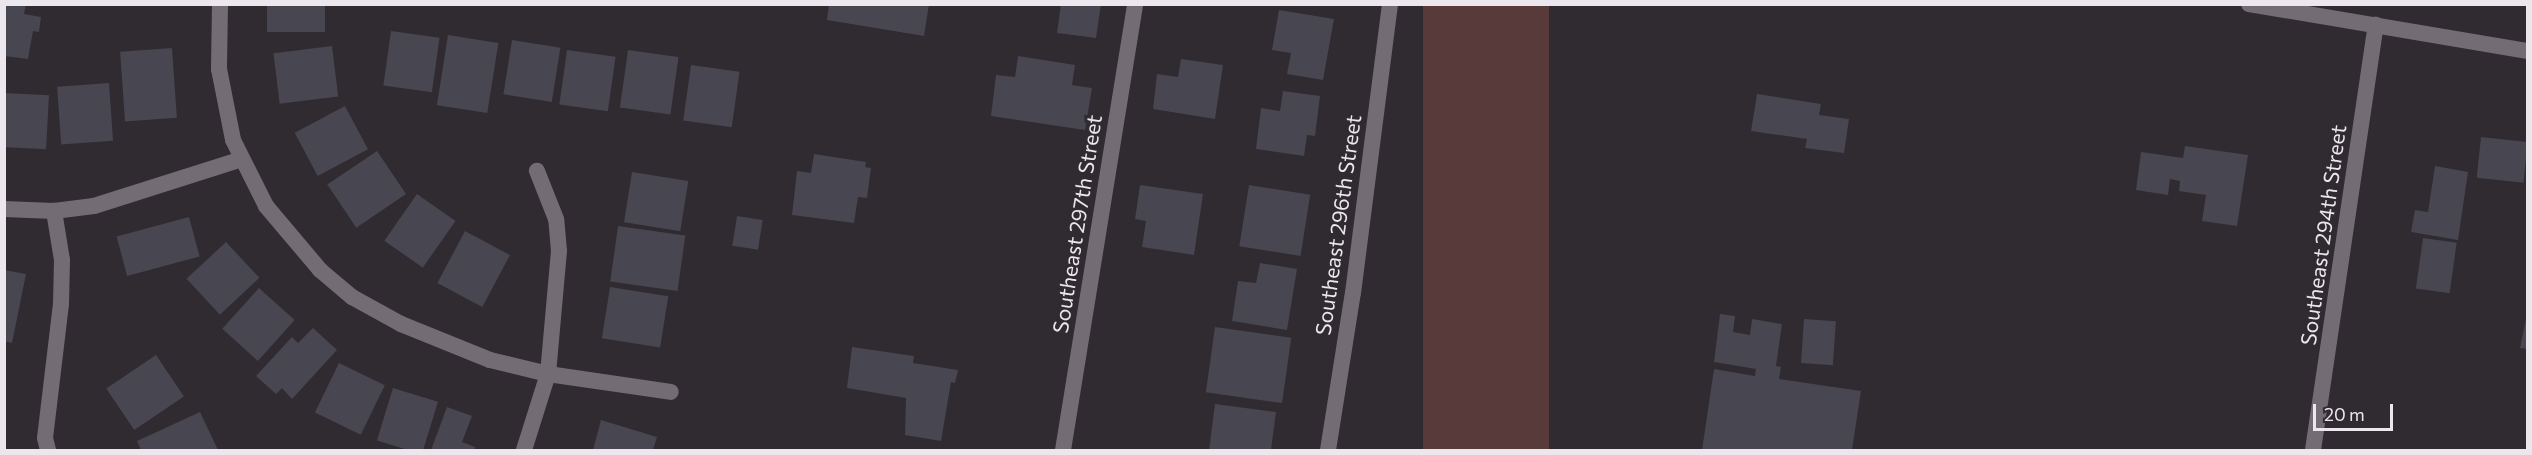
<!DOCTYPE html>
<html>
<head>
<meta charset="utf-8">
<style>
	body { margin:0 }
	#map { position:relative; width:2532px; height:455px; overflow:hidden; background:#302a31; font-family:Commissioner,sans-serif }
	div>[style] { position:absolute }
	.green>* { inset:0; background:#583a3a; transform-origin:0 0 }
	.building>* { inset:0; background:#484651; transform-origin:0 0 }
	.minor>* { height:16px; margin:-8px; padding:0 8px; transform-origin:8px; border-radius:8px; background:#746c75 }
	.tertiary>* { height:16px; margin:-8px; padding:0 8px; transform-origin:8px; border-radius:8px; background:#746c75 }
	span { translate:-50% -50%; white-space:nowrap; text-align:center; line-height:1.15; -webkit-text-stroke:6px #302a31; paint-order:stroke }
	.street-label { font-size:21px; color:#ebe7ec }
	.frame { position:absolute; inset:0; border:6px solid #ebe7ec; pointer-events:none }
	.scale { position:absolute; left:2313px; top:404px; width:80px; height:27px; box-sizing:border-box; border:3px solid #ebe7ec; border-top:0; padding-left:8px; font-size:18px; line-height:21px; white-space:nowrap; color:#ebe7ec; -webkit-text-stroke:4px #302a31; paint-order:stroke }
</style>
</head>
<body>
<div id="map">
	<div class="green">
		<div style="left:1423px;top:5px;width:126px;height:451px"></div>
	</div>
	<div class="building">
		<div style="clip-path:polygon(4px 4px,26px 4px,24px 14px,41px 17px,39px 32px,33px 31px,28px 59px,4px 56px)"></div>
		<div style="left:267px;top:4px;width:58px;height:28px"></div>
		<div style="clip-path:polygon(829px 4px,929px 4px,924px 36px,827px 20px)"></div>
		<div style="clip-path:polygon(1061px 4px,1101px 4px,1096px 38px,1057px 33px)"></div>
		<div style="clip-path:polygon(1279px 10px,1334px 19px,1323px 80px,1287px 74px,1291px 53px,1272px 50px)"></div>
		<div style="left:391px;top:31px;width:49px;height:55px;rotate:8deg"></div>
		<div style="left:448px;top:35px;width:51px;height:71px;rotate:9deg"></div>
		<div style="left:512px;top:40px;width:49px;height:55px;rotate:9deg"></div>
		<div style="left:332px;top:46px;width:51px;height:59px;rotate:83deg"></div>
		<div style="left:172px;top:48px;width:70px;height:52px;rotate:86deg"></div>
		<div style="left:567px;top:50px;width:49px;height:55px;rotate:8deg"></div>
		<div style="left:628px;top:50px;width:51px;height:58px;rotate:8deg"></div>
		<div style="clip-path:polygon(1018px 56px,1075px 65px,1072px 85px,1092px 88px,1085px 130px,991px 116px,996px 75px,1015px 77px)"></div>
		<div style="clip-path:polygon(1181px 59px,1223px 65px,1215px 119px,1153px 109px,1157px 74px,1178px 77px)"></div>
		<div style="left:691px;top:65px;width:49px;height:56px;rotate:8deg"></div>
		<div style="left:109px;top:83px;width:58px;height:52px;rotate:86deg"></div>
		<div style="clip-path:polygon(1283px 91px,1320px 96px,1315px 136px,1307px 135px,1304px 156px,1256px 149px,1261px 108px,1280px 111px)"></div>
		<div style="left:4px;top:93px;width:45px;height:54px;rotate:3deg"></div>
		<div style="clip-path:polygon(1757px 94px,1821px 104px,1819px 115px,1849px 119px,1844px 153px,1805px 148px,1807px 139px,1751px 131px)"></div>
		<div style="left:345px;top:106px;width:49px;height:57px;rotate:62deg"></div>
		<div style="left:2481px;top:137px;width:47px;height:41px;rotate:6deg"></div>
		<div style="clip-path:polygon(2185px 146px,2248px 155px,2237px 226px,2202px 221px,2206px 195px,2179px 191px,2180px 181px,2170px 179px,2168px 195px,2136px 190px,2141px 152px,2183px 158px)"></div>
		<div style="left:377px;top:151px;width:52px;height:60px;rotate:56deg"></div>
		<div style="clip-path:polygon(814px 154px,866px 162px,865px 167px,871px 168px,867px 198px,858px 197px,854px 223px,792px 215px,797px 171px,811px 173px)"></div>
		<div style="clip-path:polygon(2435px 166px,2468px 172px,2458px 240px,2411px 232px,2415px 210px,2428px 212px)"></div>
		<div style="left:632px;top:172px;width:57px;height:51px;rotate:9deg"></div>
		<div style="clip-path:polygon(1140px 185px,1203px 194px,1194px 255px,1142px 247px,1146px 221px,1135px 219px)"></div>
		<div style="left:1249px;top:185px;width:62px;height:62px;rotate:9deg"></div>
		<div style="left:417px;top:194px;width:47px;height:57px;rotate:35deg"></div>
		<div style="left:737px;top:216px;width:26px;height:30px;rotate:9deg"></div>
		<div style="left:189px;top:217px;width:41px;height:75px;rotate:75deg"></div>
		<div style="left:618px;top:226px;width:68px;height:56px;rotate:8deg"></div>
		<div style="left:465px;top:231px;width:51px;height:59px;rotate:28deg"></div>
		<div style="left:2423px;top:238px;width:34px;height:51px;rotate:8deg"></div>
		<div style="left:226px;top:242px;width:49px;height:54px;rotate:47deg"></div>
		<div style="clip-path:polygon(1260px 263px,1297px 269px,1287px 330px,1232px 321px,1238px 281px,1256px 283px)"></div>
		<div style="clip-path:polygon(4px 270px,26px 274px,12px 343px,4px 341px)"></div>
		<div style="left:610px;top:287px;width:59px;height:52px;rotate:9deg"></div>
		<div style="left:259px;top:288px;width:48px;height:55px;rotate:42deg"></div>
		<div style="clip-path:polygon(2528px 309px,2528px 349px,2520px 348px)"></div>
		<div style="clip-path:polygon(1720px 314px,1735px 316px,1733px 332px,1750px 335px,1752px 319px,1782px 324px,1776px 366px,1781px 367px,1779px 379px,1861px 391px,1852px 450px,1702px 450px,1714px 369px,1755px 376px,1756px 369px,1714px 362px)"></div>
		<div style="left:1804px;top:319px;width:32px;height:44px;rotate:4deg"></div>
		<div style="left:1215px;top:327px;width:77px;height:66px;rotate:8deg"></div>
		<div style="clip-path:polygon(313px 328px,337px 350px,292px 399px,282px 388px,276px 394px,256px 376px,292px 337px,298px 343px)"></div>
		<div style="clip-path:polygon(852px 347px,914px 356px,913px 363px,958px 370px,955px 383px,951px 382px,941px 441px,905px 435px,906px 398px,847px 388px)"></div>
		<div style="left:156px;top:355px;width:50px;height:60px;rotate:56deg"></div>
		<div style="left:339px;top:363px;width:51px;height:55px;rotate:26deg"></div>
		<div style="left:393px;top:388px;width:47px;height:55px;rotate:17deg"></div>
		<div style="clip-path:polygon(1215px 404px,1276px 412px,1271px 450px,1209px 450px)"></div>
		<div style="clip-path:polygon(447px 407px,472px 416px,462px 442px,475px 447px,474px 450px,431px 450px)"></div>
		<div style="clip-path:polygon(200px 412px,218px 450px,141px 450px,137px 441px)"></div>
		<div style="clip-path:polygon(601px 420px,657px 437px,653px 450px,593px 450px)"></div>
	</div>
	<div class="minor">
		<div style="left:220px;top:4px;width:65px;rotate:90.9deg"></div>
		<div style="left:219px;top:69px;width:72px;rotate:78.8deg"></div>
		<div style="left:233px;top:140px;width:74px;rotate:63.4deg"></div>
		<div style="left:266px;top:206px;width:84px;rotate:49.8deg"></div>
		<div style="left:320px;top:270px;width:42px;rotate:40.2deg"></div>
		<div style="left:352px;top:297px;width:56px;rotate:28.9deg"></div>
		<div style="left:401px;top:324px;width:96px;rotate:22deg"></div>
		<div style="left:490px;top:360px;width:60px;rotate:13.6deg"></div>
		<div style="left:548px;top:374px;width:124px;rotate:8.3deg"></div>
		<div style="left:4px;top:209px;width:50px;rotate:2.3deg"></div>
		<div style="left:54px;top:211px;width:40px;rotate:-7.1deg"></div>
		<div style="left:94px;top:206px;width:155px;rotate:-17.6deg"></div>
		<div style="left:48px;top:450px;width:12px;rotate:-104deg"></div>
		<div style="left:45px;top:438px;width:135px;rotate:-83.2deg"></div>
		<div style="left:61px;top:304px;width:44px;rotate:-88.7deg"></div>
		<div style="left:62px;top:260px;width:50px;rotate:-99.3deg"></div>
		<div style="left:524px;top:450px;width:80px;rotate:-72.5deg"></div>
		<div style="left:548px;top:374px;width:123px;rotate:-84.9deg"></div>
		<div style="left:559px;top:251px;width:32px;rotate:-95deg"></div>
		<div style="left:556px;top:219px;width:52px;rotate:-111.6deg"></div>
		<div style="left:1063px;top:450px;width:452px;rotate:-80.8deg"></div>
		<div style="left:1328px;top:450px;width:159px;rotate:-81deg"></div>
		<div style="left:1353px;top:293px;width:291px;rotate:-82.7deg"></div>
		<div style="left:2313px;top:450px;width:430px;rotate:-81.6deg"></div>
	</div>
	<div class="tertiary">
		<div style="left:2249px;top:4px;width:283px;rotate:9.6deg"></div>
	</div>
	<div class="street-label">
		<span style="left:1077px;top:224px;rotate:-81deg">Southeast 297th Street</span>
		<span style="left:1338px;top:225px;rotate:-82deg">Southeast 296th Street</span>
		<span style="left:2323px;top:235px;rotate:-82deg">Southeast 294th Street</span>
	</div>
	<div class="frame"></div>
	<div class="scale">20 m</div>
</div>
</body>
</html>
